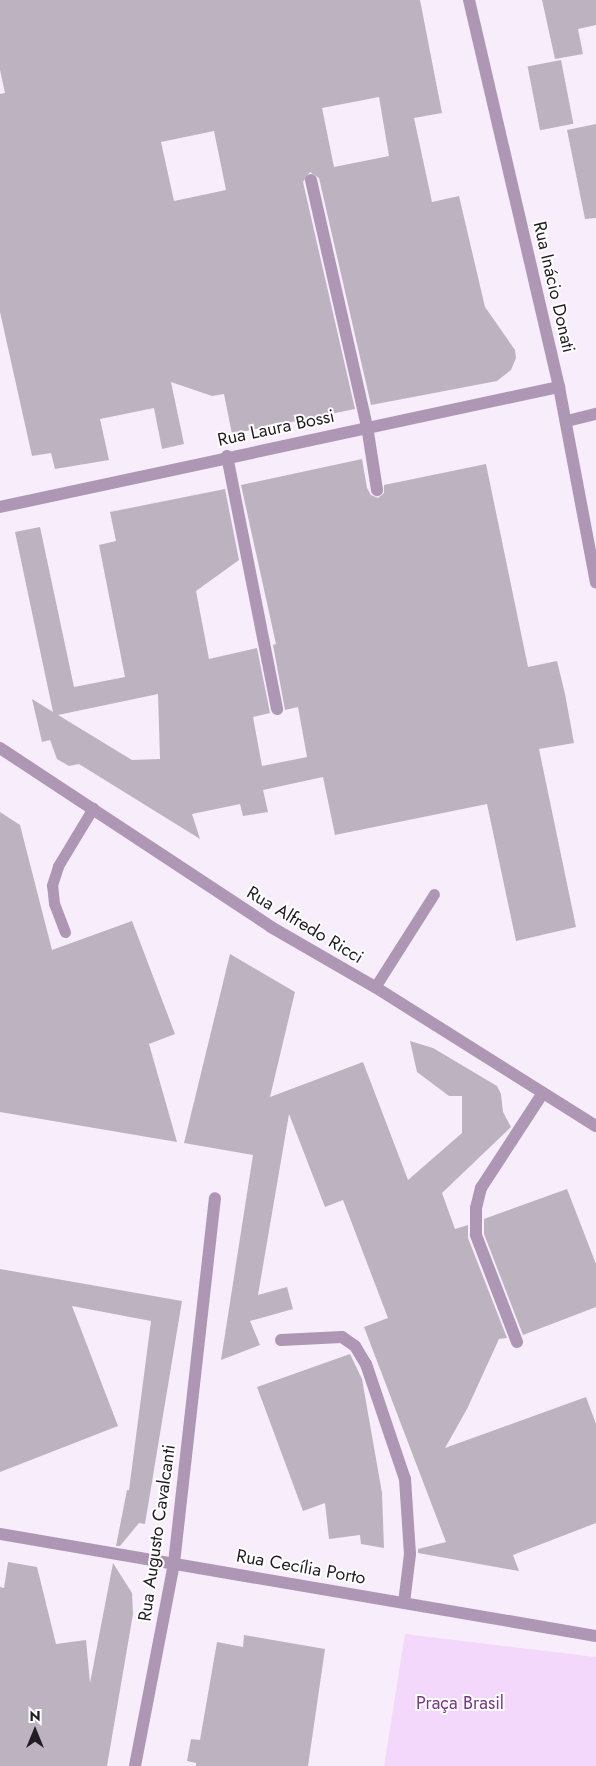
<!DOCTYPE html>
<html>
<head>
<meta charset="utf-8">
<style>
	body { margin:0 }
	#map { position:relative; width:596px; height:1766px; overflow:hidden; background:#f8edfb; font-family:Jost,sans-serif }
	div>[style] { position:absolute }
	.green>* { inset:0; background:#f4d8fc }
	.building>* { inset:0; background:#bdb3c0; transform-origin:0 0 }
	.service>* { height:11px; margin:-5.5px; padding:0 5.5px; transform-origin:5.5px; border-radius:5.5px; background:#ae97b4 }
	.minor>* { height:12px; margin:-6px; padding:0 6px; transform-origin:6px; border-radius:6px; background:#ae97b4 }
	span { translate:-50% -50%; white-space:nowrap; text-align:center; line-height:1.15; -webkit-text-stroke:4px #fff; paint-order:stroke }
	.street-label { font-size:18px; color:#211d22 }
	.park-label { font-size:18px; color:#763786 }
	.north { position:absolute; left:10px; top:1706px; width:50px; height:50px; -webkit-text-stroke:4px #fff; paint-order:stroke; rotate:0deg; font-size:14px; font-weight:700; line-height:20px; text-align:center; color:#211d22 }
	.north::after { content:''; display:block; margin:auto; width:18px; height:22px; background:#211d22; clip-path:polygon(50% 0,100% 100%,50% 72%,0 100%) }
</style>
</head>
<body>
<div id="map">
	<div class="green">
		<div style="clip-path:polygon(405px 1634px,596px 1657px,596px 1766px,384px 1766px)"></div>
	</div>
	<div class="building">
		<div style="clip-path:polygon(evenodd,0 0,420px 0,442px 113px,414px 118px,432px 202px,459px 196px,485px 307px,515px 350px,516px 358px,511px 370px,497px 381px,371px 405px,319px 178px,310px 172px,303px 182px,355px 409px,232px 434px,224px 394px,212px 396px,171px 382px,184px 444px,162px 449px,154px 408px,100px 419px,109px 460px,55px 469px,51px 453px,32px 456px,0 312px,0 94px,5px 93px,0 70px,0 0,379px 97px,389px 156px,334px 167px,322px 108px,379px 97px,0 0,214px 131px,226px 190px,174px 201px,161px 142px,214px 131px)"></div>
		<div style="clip-path:polygon(542px 0,596px 0,596px 25px,578px 29px,583px 54px,555px 59px)"></div>
		<div style="left:561px;top:60px;width:65px;height:34px;rotate:79deg"></div>
		<div style="clip-path:polygon(596px 124px,596px 218px,585px 219px,567px 130px)"></div>
		<div style="clip-path:polygon(evenodd,362px 459px,367px 488px,371px 495px,378px 498px,384px 493px,384px 485px,486px 464px,528px 667px,557px 661px,565px 694px,574px 743px,539px 749px,576px 927px,516px 941px,487px 804px,335px 835px,323px 777px,263px 790px,268px 812px,243px 816px,240px 804px,192px 814px,200px 839px,79px 764px,69px 766px,57px 759px,50px 740px,42px 742px,32px 699px,53px 712px,15px 532px,40px 527px,74px 687px,125px 677px,99px 545px,116px 541px,110px 512px,225px 489px,239px 560px,196px 591px,209px 659px,257px 648px,270px 713px,253px 717px,262px 766px,307px 757px,298px 707px,285px 710px,273px 645px,276px 644px,241px 485px,362px 459px,158px 694px,160px 759px,132px 760px,58px 715px,158px 694px)"></div>
		<div style="clip-path:polygon(0 812px,20px 825px,52px 950px,132px 921px,175px 1034px,149px 1044px,177px 1142px,0 1112px)"></div>
		<div style="clip-path:polygon(230px 954px,295px 992px,270px 1097px,363px 1062px,408px 1180px,462px 1133px,462px 1096px,449px 1096px,417px 1072px,410px 1041px,433px 1048px,497px 1086px,501px 1094px,503px 1112px,511px 1127px,442px 1193px,455px 1229px,468px 1225px,468px 1238px,507px 1338px,499px 1339px,467px 1409px,445px 1448px,586px 1397px,596px 1424px,596px 1523px,513px 1555px,519px 1571px,418px 1553px,418px 1549px,446px 1542px,364px 1327px,388px 1318px,343px 1200px,325px 1207px,289px 1114px,258px 1295px,287px 1287px,293px 1309px,250px 1321px,260px 1345px,221px 1360px,253px 1155px,184px 1143px)"></div>
		<div style="clip-path:polygon(567px 1189px,596px 1264px,596px 1307px,523px 1335px,484px 1234px,484px 1219px)"></div>
		<div style="clip-path:polygon(0 1269px,182px 1301px,145px 1524px,139px 1523px,120px 1546px,116px 1546px,127px 1490px,129px 1490px,151px 1321px,72px 1306px,118px 1426px,0 1472px)"></div>
		<div style="clip-path:polygon(350px 1354px,362px 1379px,382px 1493px,384px 1548px,361px 1544px,360px 1535px,329px 1539px,325px 1503px,303px 1511px,257px 1387px)"></div>
		<div style="clip-path:polygon(8px 1562px,37px 1567px,56px 1644px,86px 1640px,90px 1683px,113px 1563px,132px 1593px,133px 1614px,107px 1766px,0 1766px,0 1587px,4px 1588px)"></div>
		<div style="clip-path:polygon(244px 1635px,325px 1649px,308px 1766px,196px 1766px,196px 1763px,187px 1761px,191px 1739px,200px 1740px,217px 1642px,243px 1647px)"></div>
	</div>
	<div class="service">
		<div style="left:65px;top:932px;width:31px;rotate:-111deg"></div>
		<div style="left:54px;top:903px;width:18px;rotate:-96deg"></div>
		<div style="left:52px;top:885px;width:20px;rotate:-72deg"></div>
		<div style="left:58px;top:866px;width:68px;rotate:-58.9deg"></div>
		<div style="left:375px;top:987px;width:110px;rotate:-57.6deg"></div>
	</div>
	<div class="minor">
		<div style="left:469px;top:0;width:397px;rotate:76.9deg"></div>
		<div style="left:559px;top:387px;width:199px;rotate:79.3deg"></div>
		<div style="left:311px;top:180px;width:252px;rotate:77.2deg"></div>
		<div style="left:367px;top:426px;width:65px;rotate:81.1deg"></div>
		<div style="left:567px;top:421px;width:30px;rotate:-14deg"></div>
		<div style="left:227px;top:456px;width:258px;rotate:78.8deg"></div>
		<div style="left:0;top:507px;width:572px;rotate:-12.12deg"></div>
		<div style="left:0;top:748px;width:325px;rotate:33.4deg"></div>
		<div style="left:271px;top:927px;width:120px;rotate:30deg"></div>
		<div style="left:375px;top:987px;width:261px;rotate:32.2deg"></div>
		<div style="left:281px;top:1340px;width:61px;rotate:-2.8deg"></div>
		<div style="left:342px;top:1337px;width:16px;rotate:35deg"></div>
		<div style="left:355px;top:1346px;width:21px;rotate:59deg"></div>
		<div style="left:366px;top:1364px;width:121px;rotate:71.3deg"></div>
		<div style="left:405px;top:1479px;width:75px;rotate:86.2deg"></div>
		<div style="left:410px;top:1554px;width:49px;rotate:97deg"></div>
		<div style="left:517px;top:1342px;width:115px;rotate:-111deg"></div>
		<div style="left:476px;top:1235px;width:27px;rotate:-90deg"></div>
		<div style="left:476px;top:1208px;width:21px;rotate:-76deg"></div>
		<div style="left:481px;top:1188px;width:113px;rotate:-56.9deg"></div>
		<div style="left:0;top:1534px;width:605px;rotate:9.71deg"></div>
		<div style="left:135px;top:1766px;width:207px;rotate:-79.1deg"></div>
		<div style="left:174px;top:1563px;width:367px;rotate:-83.6deg"></div>
	</div>
	<div class="street-label">
		<span style="left:554px;top:287px;rotate:77deg">Rua Inácio Donati</span>
		<span style="left:276px;top:428px;rotate:-12deg">Rua Laura Bossi</span>
		<span style="left:305px;top:925px;rotate:31deg">Rua Alfredo Ricci</span>
		<span style="left:157px;top:1533px;rotate:-82deg">Rua Augusto Cavalcanti</span>
		<span style="left:301px;top:1567px;rotate:10deg">Rua Cecília Porto</span>
	</div>
	<div class="park-label">
		<span style="left:460px;top:1703px">Praça Brasil</span>
	</div>
	<div class="north">N</div>
</div>
</body>
</html>
